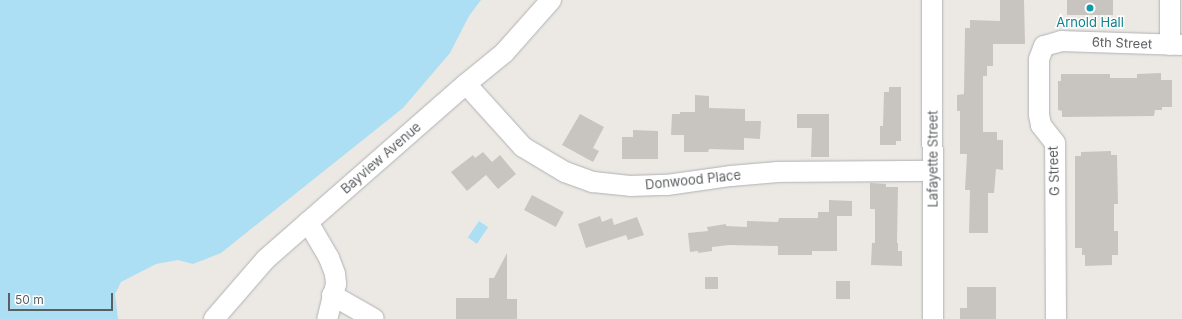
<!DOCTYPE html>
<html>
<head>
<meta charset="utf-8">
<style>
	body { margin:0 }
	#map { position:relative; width:1182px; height:319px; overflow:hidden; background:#ece9e4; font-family:Inter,sans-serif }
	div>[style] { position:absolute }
	.water>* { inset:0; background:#acdef4; transform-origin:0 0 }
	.building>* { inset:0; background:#c8c4c0; transform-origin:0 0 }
	.roads { filter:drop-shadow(0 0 1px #afb1b4) drop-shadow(0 0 1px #afb1b4) }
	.minor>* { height:20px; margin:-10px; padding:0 10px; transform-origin:10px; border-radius:10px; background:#fff }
	.dots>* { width:11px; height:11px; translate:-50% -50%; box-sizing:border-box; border:2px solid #fff; border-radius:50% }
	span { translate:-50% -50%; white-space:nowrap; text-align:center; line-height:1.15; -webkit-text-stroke:3px #fff; paint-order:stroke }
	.culture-label { font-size:13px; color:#0d838f }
	.street-label { font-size:13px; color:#5c5f62 }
	.scale { position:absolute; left:8px; top:293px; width:105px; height:18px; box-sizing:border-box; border:2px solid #5c5f62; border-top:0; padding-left:5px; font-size:12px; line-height:14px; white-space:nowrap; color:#5c5f62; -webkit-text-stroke:3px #fff; paint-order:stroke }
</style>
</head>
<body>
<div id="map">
	<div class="water">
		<div style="clip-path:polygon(0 0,481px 0,469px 16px,450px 53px,403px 108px,221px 253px,193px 264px,178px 260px,156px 264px,121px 282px,115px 294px,118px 319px,0 319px)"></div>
		<div style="left:479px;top:221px;width:11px;height:20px;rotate:34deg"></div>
	</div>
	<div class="building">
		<div style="clip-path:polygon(1000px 0,1024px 0,1025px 44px,993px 44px,993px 66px,987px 66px,987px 76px,983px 76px,983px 132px,997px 132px,997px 140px,1003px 140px,1003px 170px,996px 169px,994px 193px,988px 193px,988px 233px,969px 233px,970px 190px,965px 190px,967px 154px,960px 154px,960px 111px,957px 111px,957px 95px,964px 94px,965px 28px,970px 28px,970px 20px,1000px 21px)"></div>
		<div style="left:1067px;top:0;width:46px;height:15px"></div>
		<div style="clip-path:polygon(1161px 73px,1161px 80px,1172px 80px,1172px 107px,1162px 107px,1162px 110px,1155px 110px,1154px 116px,1062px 117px,1062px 111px,1058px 110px,1058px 81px,1061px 81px,1061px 74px,1110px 74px,1110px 78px,1137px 78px,1137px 74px)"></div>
		<div style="clip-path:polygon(889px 87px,901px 87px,901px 141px,896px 141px,896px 145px,880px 145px,880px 126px,883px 126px,884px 92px,889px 92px)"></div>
		<div style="clip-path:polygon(695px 95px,709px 96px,709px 108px,745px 109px,745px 121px,761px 121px,760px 139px,744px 138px,744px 150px,709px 149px,708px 152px,684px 152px,684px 135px,671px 135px,672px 114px,680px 114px,680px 112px,695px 112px)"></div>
		<div style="clip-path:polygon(580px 114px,604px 127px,593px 148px,599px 151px,593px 162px,562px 145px)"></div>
		<div style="clip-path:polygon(797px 114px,829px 114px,829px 157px,811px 157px,812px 128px,797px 128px)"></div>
		<div style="clip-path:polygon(633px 130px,658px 131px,658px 159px,622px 159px,622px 137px,633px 137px)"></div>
		<div style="clip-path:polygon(1111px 151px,1111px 155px,1117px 155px,1118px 204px,1114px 204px,1114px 231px,1118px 231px,1118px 255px,1112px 255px,1112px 265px,1085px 266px,1085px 255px,1082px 255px,1082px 248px,1075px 248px,1075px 156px,1081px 156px,1081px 152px)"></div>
		<div style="clip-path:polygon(483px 152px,492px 162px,500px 155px,516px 174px,498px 189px,486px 175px,467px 191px,451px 172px,473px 155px,475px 158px)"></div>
		<div style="clip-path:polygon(870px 183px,886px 184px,886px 187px,898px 187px,897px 243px,898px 243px,898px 251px,902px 251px,902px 266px,871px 265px,872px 243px,875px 243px,875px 209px,870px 209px)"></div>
		<div style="left:532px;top:195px;width:36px;height:17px;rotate:28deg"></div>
		<div style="clip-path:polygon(829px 200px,852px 201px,852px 216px,837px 216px,837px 251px,812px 251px,812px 255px,778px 255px,778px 246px,729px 245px,712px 247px,712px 251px,698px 253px,698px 251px,690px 252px,688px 233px,708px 231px,707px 227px,726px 224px,726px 226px,747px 227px,747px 221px,778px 222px,779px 218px,818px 218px,818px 212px,829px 212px)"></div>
		<div style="clip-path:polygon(600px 216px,602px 222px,612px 218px,614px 225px,637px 217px,644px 235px,628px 240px,626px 235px,586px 248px,578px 224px)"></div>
		<div style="clip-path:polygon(507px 253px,507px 299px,517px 299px,517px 319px,456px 319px,456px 298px,489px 298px,489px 278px,494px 278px)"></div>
		<div style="left:705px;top:277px;width:13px;height:12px"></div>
		<div style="left:836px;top:281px;width:14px;height:18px"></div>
		<div style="clip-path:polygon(967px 287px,996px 287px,996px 319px,960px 319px,960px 308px,967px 308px)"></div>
	</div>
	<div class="roads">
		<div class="minor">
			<div style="left:932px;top:0;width:319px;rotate:89.8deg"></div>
			<div style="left:1170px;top:45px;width:45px;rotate:-90deg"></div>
			<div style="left:466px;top:84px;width:85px;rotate:47.9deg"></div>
			<div style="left:523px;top:147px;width:49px;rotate:30.8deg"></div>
			<div style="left:565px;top:172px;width:30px;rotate:20deg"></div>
			<div style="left:593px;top:182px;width:37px;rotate:6deg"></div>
			<div style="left:630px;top:186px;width:37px;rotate:-2deg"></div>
			<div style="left:667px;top:185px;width:65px;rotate:-8deg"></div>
			<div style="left:731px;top:176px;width:47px;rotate:-4.9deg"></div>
			<div style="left:778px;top:172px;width:155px;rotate:-0.4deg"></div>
			<div style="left:308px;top:222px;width:42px;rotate:59.7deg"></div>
			<div style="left:329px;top:258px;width:17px;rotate:69deg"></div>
			<div style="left:335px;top:274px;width:10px;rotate:84deg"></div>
			<div style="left:336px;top:284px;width:36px;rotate:104deg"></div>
			<div style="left:332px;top:295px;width:48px;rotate:29.7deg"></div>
			<div style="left:214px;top:319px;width:79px;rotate:-49.1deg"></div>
			<div style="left:266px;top:259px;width:266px;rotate:-41.2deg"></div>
			<div style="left:466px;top:84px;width:49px;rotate:-39.2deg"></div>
			<div style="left:504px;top:53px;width:71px;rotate:-48.4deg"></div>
			<div style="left:1056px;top:319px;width:176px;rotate:-90.3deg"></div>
			<div style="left:1055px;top:143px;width:23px;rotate:-128deg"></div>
			<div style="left:1041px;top:125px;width:10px;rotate:-101deg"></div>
			<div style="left:1039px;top:115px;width:56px;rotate:-90deg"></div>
			<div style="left:1039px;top:59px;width:14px;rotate:-69deg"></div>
			<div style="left:1044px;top:46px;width:18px;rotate:-16deg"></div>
			<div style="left:1061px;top:41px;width:121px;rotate:1.9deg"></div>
		</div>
	</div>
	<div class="dots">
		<div style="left:1090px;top:8px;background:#0f9aa8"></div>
	</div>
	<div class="culture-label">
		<span style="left:1090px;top:22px">Arnold Hall</span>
	</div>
	<div class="street-label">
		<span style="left:1122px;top:43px;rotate:2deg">6th Street</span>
		<span style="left:381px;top:158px;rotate:-41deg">Bayview Avenue</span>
		<span style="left:933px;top:159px;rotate:-90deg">Lafayette Street</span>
		<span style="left:1054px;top:171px;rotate:-92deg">G Street</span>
		<span style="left:693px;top:180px;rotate:-6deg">Donwood Place</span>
	</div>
	<div class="scale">50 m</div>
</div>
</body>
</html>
